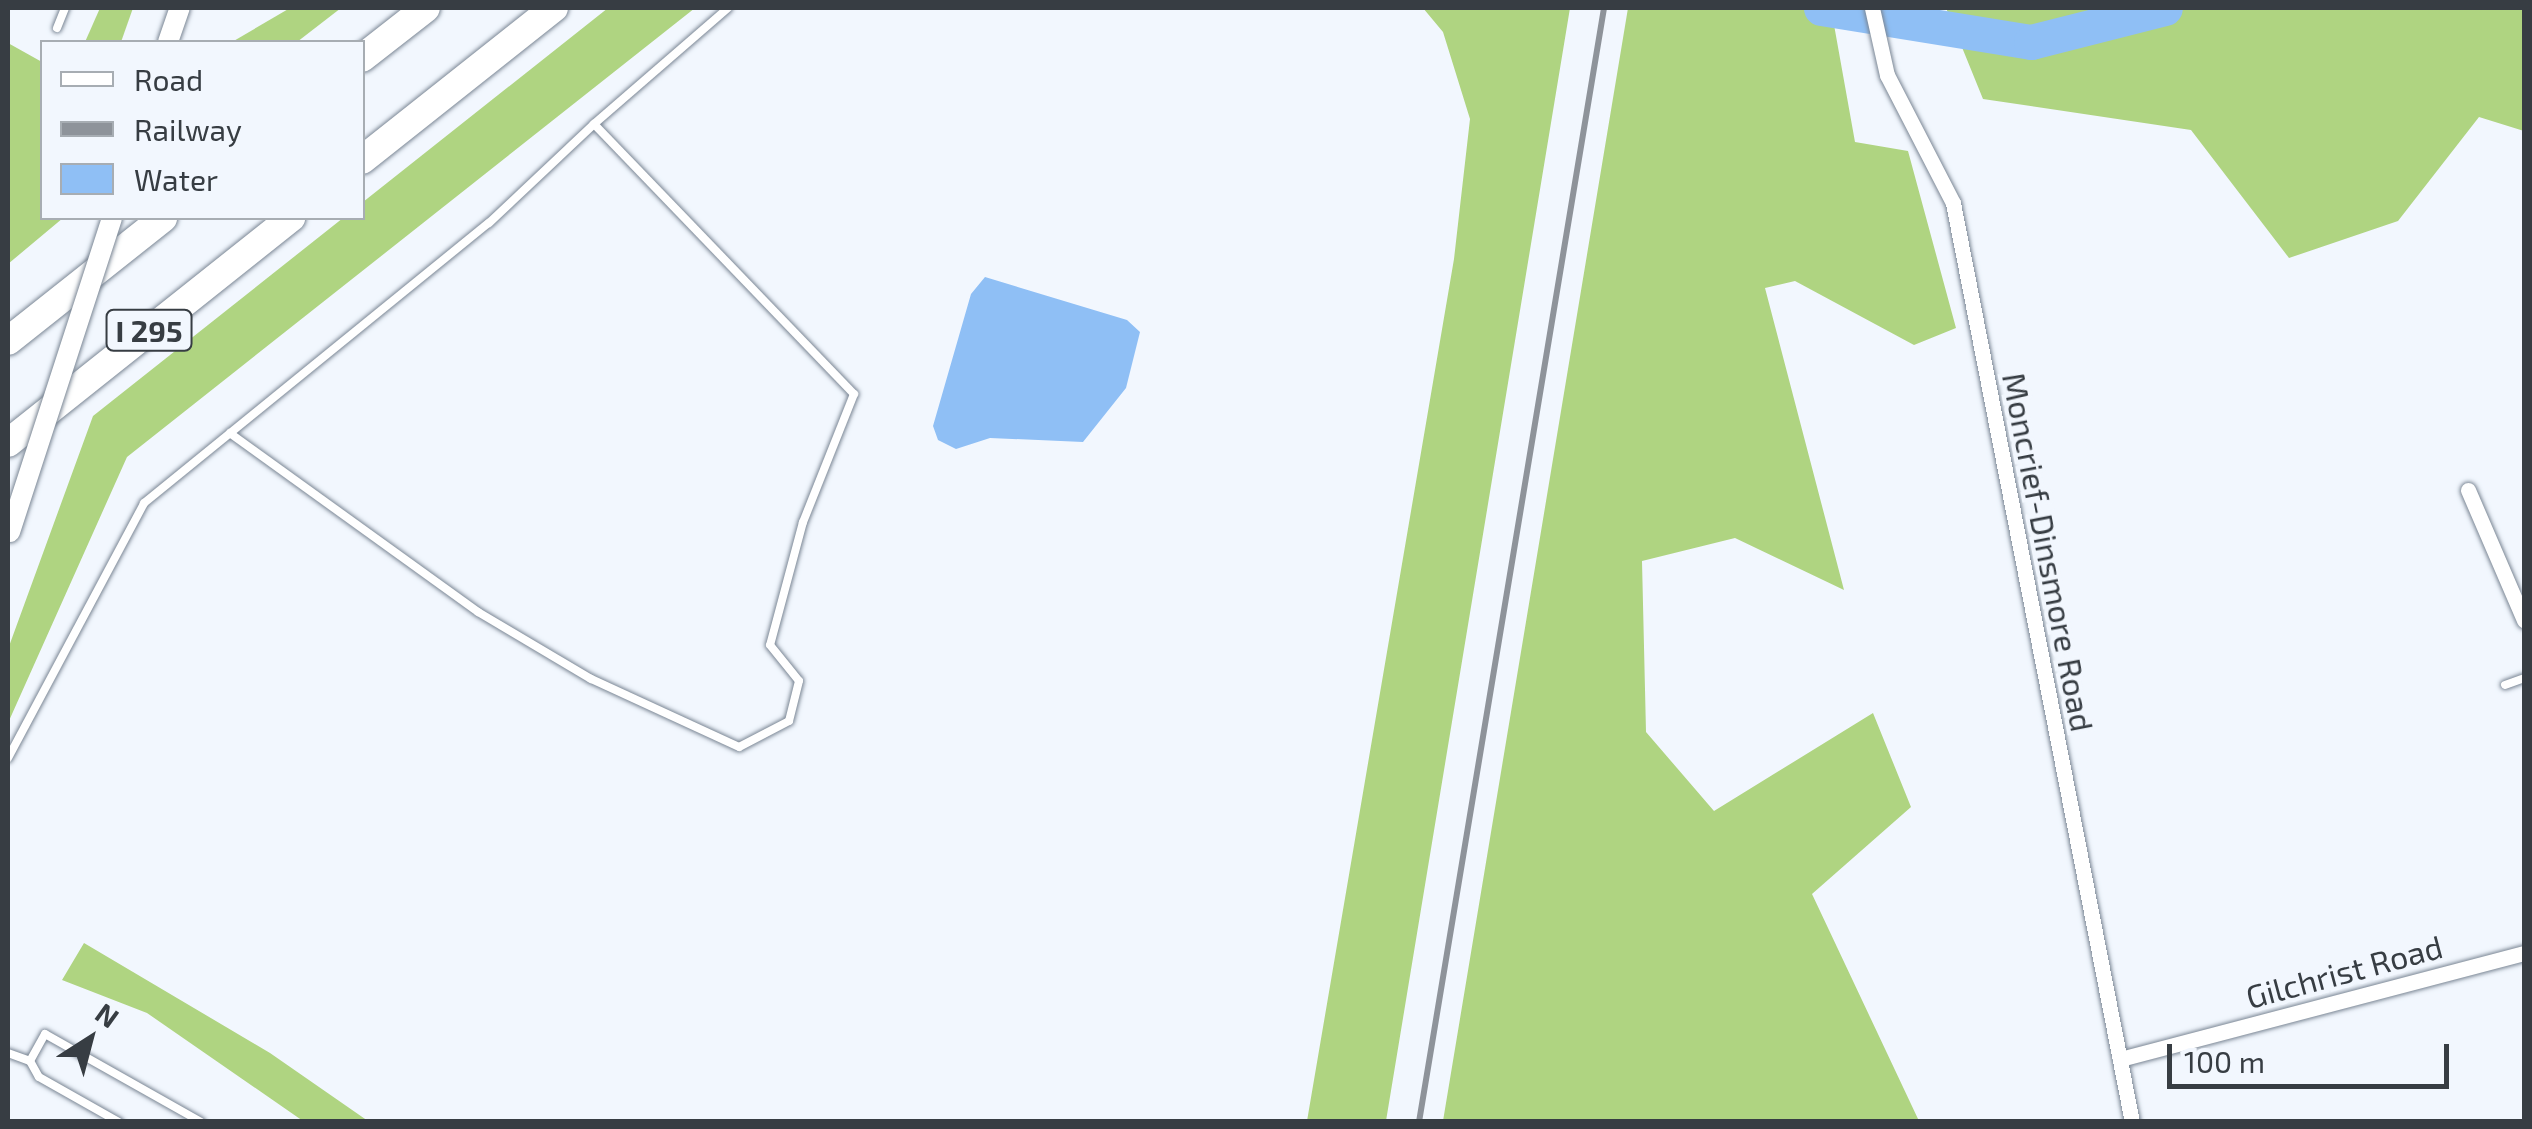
<!DOCTYPE html>
<html>
<head>
<meta charset="utf-8">
<style>
	body { margin:0 }
	#map { position:relative; width:2532px; height:1129px; overflow:hidden; background:#f2f7fe; font-family:"Exo 2",sans-serif }
	div>[style] { position:absolute }
	.forest>* { inset:0; background:#afd481 }
	.water>* { inset:0; background:#8fbff5 }
	.river>* { height:35px; margin:-17.5px; padding:0 17.5px; transform-origin:17.5px; border-radius:17.5px; background:#8fbff5 }
	.roads { filter:drop-shadow(0 0 2px #7a8694) drop-shadow(0 0 2px #7a8694) }
	.lane>* { height:8px; margin:-4px; padding:0 4px; transform-origin:4px; border-radius:4px; background:#fff }
	.street>* { height:15px; margin:-7.5px; padding:0 7.5px; transform-origin:7.5px; border-radius:7.5px; background:#fff }
	.secondary>* { height:20px; margin:-10px; padding:0 10px; transform-origin:10px; border-radius:10px; background:#fff }
	.highway>* { height:28px; margin:-14px; padding:0 14px; transform-origin:14px; border-radius:14px; background:#fff }
	.rail>* { height:6px; margin:-3px; padding:0 3px; transform-origin:3px; border-radius:3px; background:#8e939a }
	.bridges { filter:drop-shadow(0 0 2px #7a8694) drop-shadow(0 0 2px #7a8694) }
	.secondary-bridge>* { height:20px; margin:-10px; padding:0 10px; transform-origin:10px; border-radius:10px; background:#fff }
	span { translate:-50% -50%; white-space:nowrap; text-align:center; line-height:1.15; -webkit-text-stroke:8px #f2f7fe; paint-order:stroke }
	.shield-label span { padding:2px 8px; background:#f2f7fe; border:2px solid; border-radius:8px; -webkit-text-stroke-width:0 }
	.shield-label { font-size:30px; color:#373d43; font-weight:700 }
	.street-label { font-size:32px; color:#373d43 }
	.frame { position:absolute; inset:0; border:10px solid #373d43; pointer-events:none }
	.legend { position:absolute; left:40px; top:40px; width:325px; height:180px; box-sizing:border-box; background:#f2f7fe; border:2px solid #a7adb3; margin:0; padding:12px 18px; list-style:none; font-size:30px; color:#373d43 }
	.legend li { display:flex; align-items:center; gap:20px; height:50px }
	.legend b { width:50px; border:2px solid #a7adb3 }
	.north { position:absolute; left:40px; top:989px; width:100px; height:100px; -webkit-text-stroke:8px #f2f7fe; paint-order:stroke; rotate:36deg; font-size:28px; font-weight:700; line-height:40px; text-align:center; color:#373d43 }
	.north::after { content:''; display:block; margin:auto; width:35px; height:45px; background:#373d43; clip-path:polygon(50% 0,100% 100%,50% 72%,0 100%) }
	.scale { position:absolute; left:2167px; top:1044px; width:282px; height:45px; box-sizing:border-box; border:5px solid #373d43; border-top:0; padding-left:12px; font-size:30px; line-height:35px; white-space:nowrap; color:#373d43; -webkit-text-stroke:8px #f2f7fe; paint-order:stroke }
</style>
</head>
<body>
<div id="map">
	<div class="forest">
		<div style="clip-path:polygon(100px 8px,133px 8px,121px 42px,85px 42px)"></div>
		<div style="clip-path:polygon(290px 8px,341px 8px,297px 42px,232px 42px)"></div>
		<div style="clip-path:polygon(608px 8px,695px 8px,127px 457px,8px 723px,8px 649px,93px 416px,343px 218px,362px 218px,363px 202px)"></div>
		<div style="clip-path:polygon(1423px 8px,1570px 8px,1386px 1121px,1307px 1121px,1454px 259px,1470px 119px,1443px 32px)"></div>
		<div style="clip-path:polygon(1628px 8px,1831px 8px,1855px 142px,1908px 151px,1956px 328px,1914px 345px,1795px 281px,1765px 288px,1844px 590px,1735px 538px,1642px 561px,1646px 732px,1714px 811px,1873px 713px,1911px 807px,1812px 894px,1919px 1121px,1443px 1121px)"></div>
		<div style="clip-path:polygon(1946px 8px,2524px 8px,2524px 131px,2479px 117px,2398px 221px,2289px 258px,2191px 130px,1983px 99px)"></div>
		<div style="clip-path:polygon(8px 43px,42px 62px,42px 218px,63px 218px,8px 264px)"></div>
		<div style="clip-path:polygon(84px 943px,270px 1053px,368px 1121px,303px 1121px,147px 1013px,62px 980px)"></div>
	</div>
	<div class="water">
		<div style="clip-path:polygon(985px 277px,1127px 320px,1140px 332px,1126px 388px,1083px 442px,990px 438px,956px 449px,938px 440px,933px 426px,971px 294px)"></div>
	</div>
	<div class="river">
		<div style="left:1821px;top:8px;width:213px;rotate:9.2deg"></div>
		<div style="left:2031px;top:42px;width:138px;rotate:-14.2deg"></div>
	</div>
	<div class="roads">
		<div class="lane">
			<div style="left:57px;top:28px;width:22px;rotate:-68deg"></div>
			<div style="left:594px;top:124px;width:177px;rotate:-40.9deg"></div>
			<div style="left:2505px;top:685px;width:20px;rotate:-20deg"></div>
			<div style="left:8px;top:758px;width:289px;rotate:-61.9deg"></div>
			<div style="left:144px;top:503px;width:444px;rotate:-39.1deg"></div>
			<div style="left:489px;top:223px;width:144px;rotate:-43.3deg"></div>
			<div style="left:594px;top:124px;width:375px;rotate:46.1deg"></div>
			<div style="left:854px;top:394px;width:138px;rotate:111.7deg"></div>
			<div style="left:803px;top:522px;width:127px;rotate:105deg"></div>
			<div style="left:770px;top:645px;width:46px;rotate:51.1deg"></div>
			<div style="left:799px;top:681px;width:41px;rotate:104deg"></div>
			<div style="left:789px;top:721px;width:56px;rotate:152.5deg"></div>
			<div style="left:739px;top:747px;width:163px;rotate:-155.3deg"></div>
			<div style="left:591px;top:679px;width:131px;rotate:-149.3deg"></div>
			<div style="left:478px;top:612px;width:306px;rotate:-144.2deg"></div>
			<div style="left:8px;top:1053px;width:23px;rotate:20deg"></div>
			<div style="left:30px;top:1061px;width:31px;rotate:-61deg"></div>
			<div style="left:45px;top:1034px;width:179px;rotate:29.4deg"></div>
			<div style="left:30px;top:1061px;width:18px;rotate:61deg"></div>
			<div style="left:39px;top:1077px;width:92px;rotate:29.4deg"></div>
		</div>
		<div class="street">
			<div style="left:1872px;top:8px;width:69px;rotate:77.4deg"></div>
			<div style="left:1887px;top:75px;width:144px;rotate:62.7deg"></div>
			<div style="left:1953px;top:203px;width:936px;rotate:78.98deg"></div>
			<div style="left:2468px;top:490px;width:142px;rotate:66.7deg"></div>
			<div style="left:2120px;top:1059px;width:418px;rotate:-14.7deg"></div>
		</div>
		<div class="secondary">
			<div style="left:168px;top:42px;width:36px;rotate:-71deg"></div>
		</div>
		<div class="highway">
			<div style="left:362px;top:58px;width:81px;rotate:-38deg"></div>
			<div style="left:362px;top:160px;width:245px;rotate:-38.4deg"></div>
			<div style="left:8px;top:341px;width:198px;rotate:-38.4deg"></div>
			<div style="left:8px;top:443px;width:362px;rotate:-38.5deg"></div>
		</div>
	</div>
	<div class="rail">
		<div style="left:1419px;top:1122px;width:1129px;rotate:-80.57deg"></div>
	</div>
	<div class="bridges">
		<div class="secondary-bridge">
			<div style="left:10px;top:532px;width:330px;rotate:-72deg"></div>
		</div>
	</div>
	<div class="shield-label">
		<span style="left:149px;top:330px">I 295</span>
	</div>
	<div class="street-label">
		<span style="left:2049px;top:552px;rotate:79deg">Moncrief-Dinsmore Road</span>
		<span style="left:2344px;top:971px;rotate:-15deg">Gilchrist Road</span>
	</div>
	<div class="frame"></div>
	<ul class="legend">
	<li><b style="height:12px;background:#fff"></b>Road</li>
	<li><b style="height:12px;background:#8e939a"></b>Railway</li>
	<li><b style="height:28px;background:#8fbff5"></b>Water</li>
	</ul>
	<div class="north">N</div>
	<div class="scale">100 m</div>
</div>
</body>
</html>
